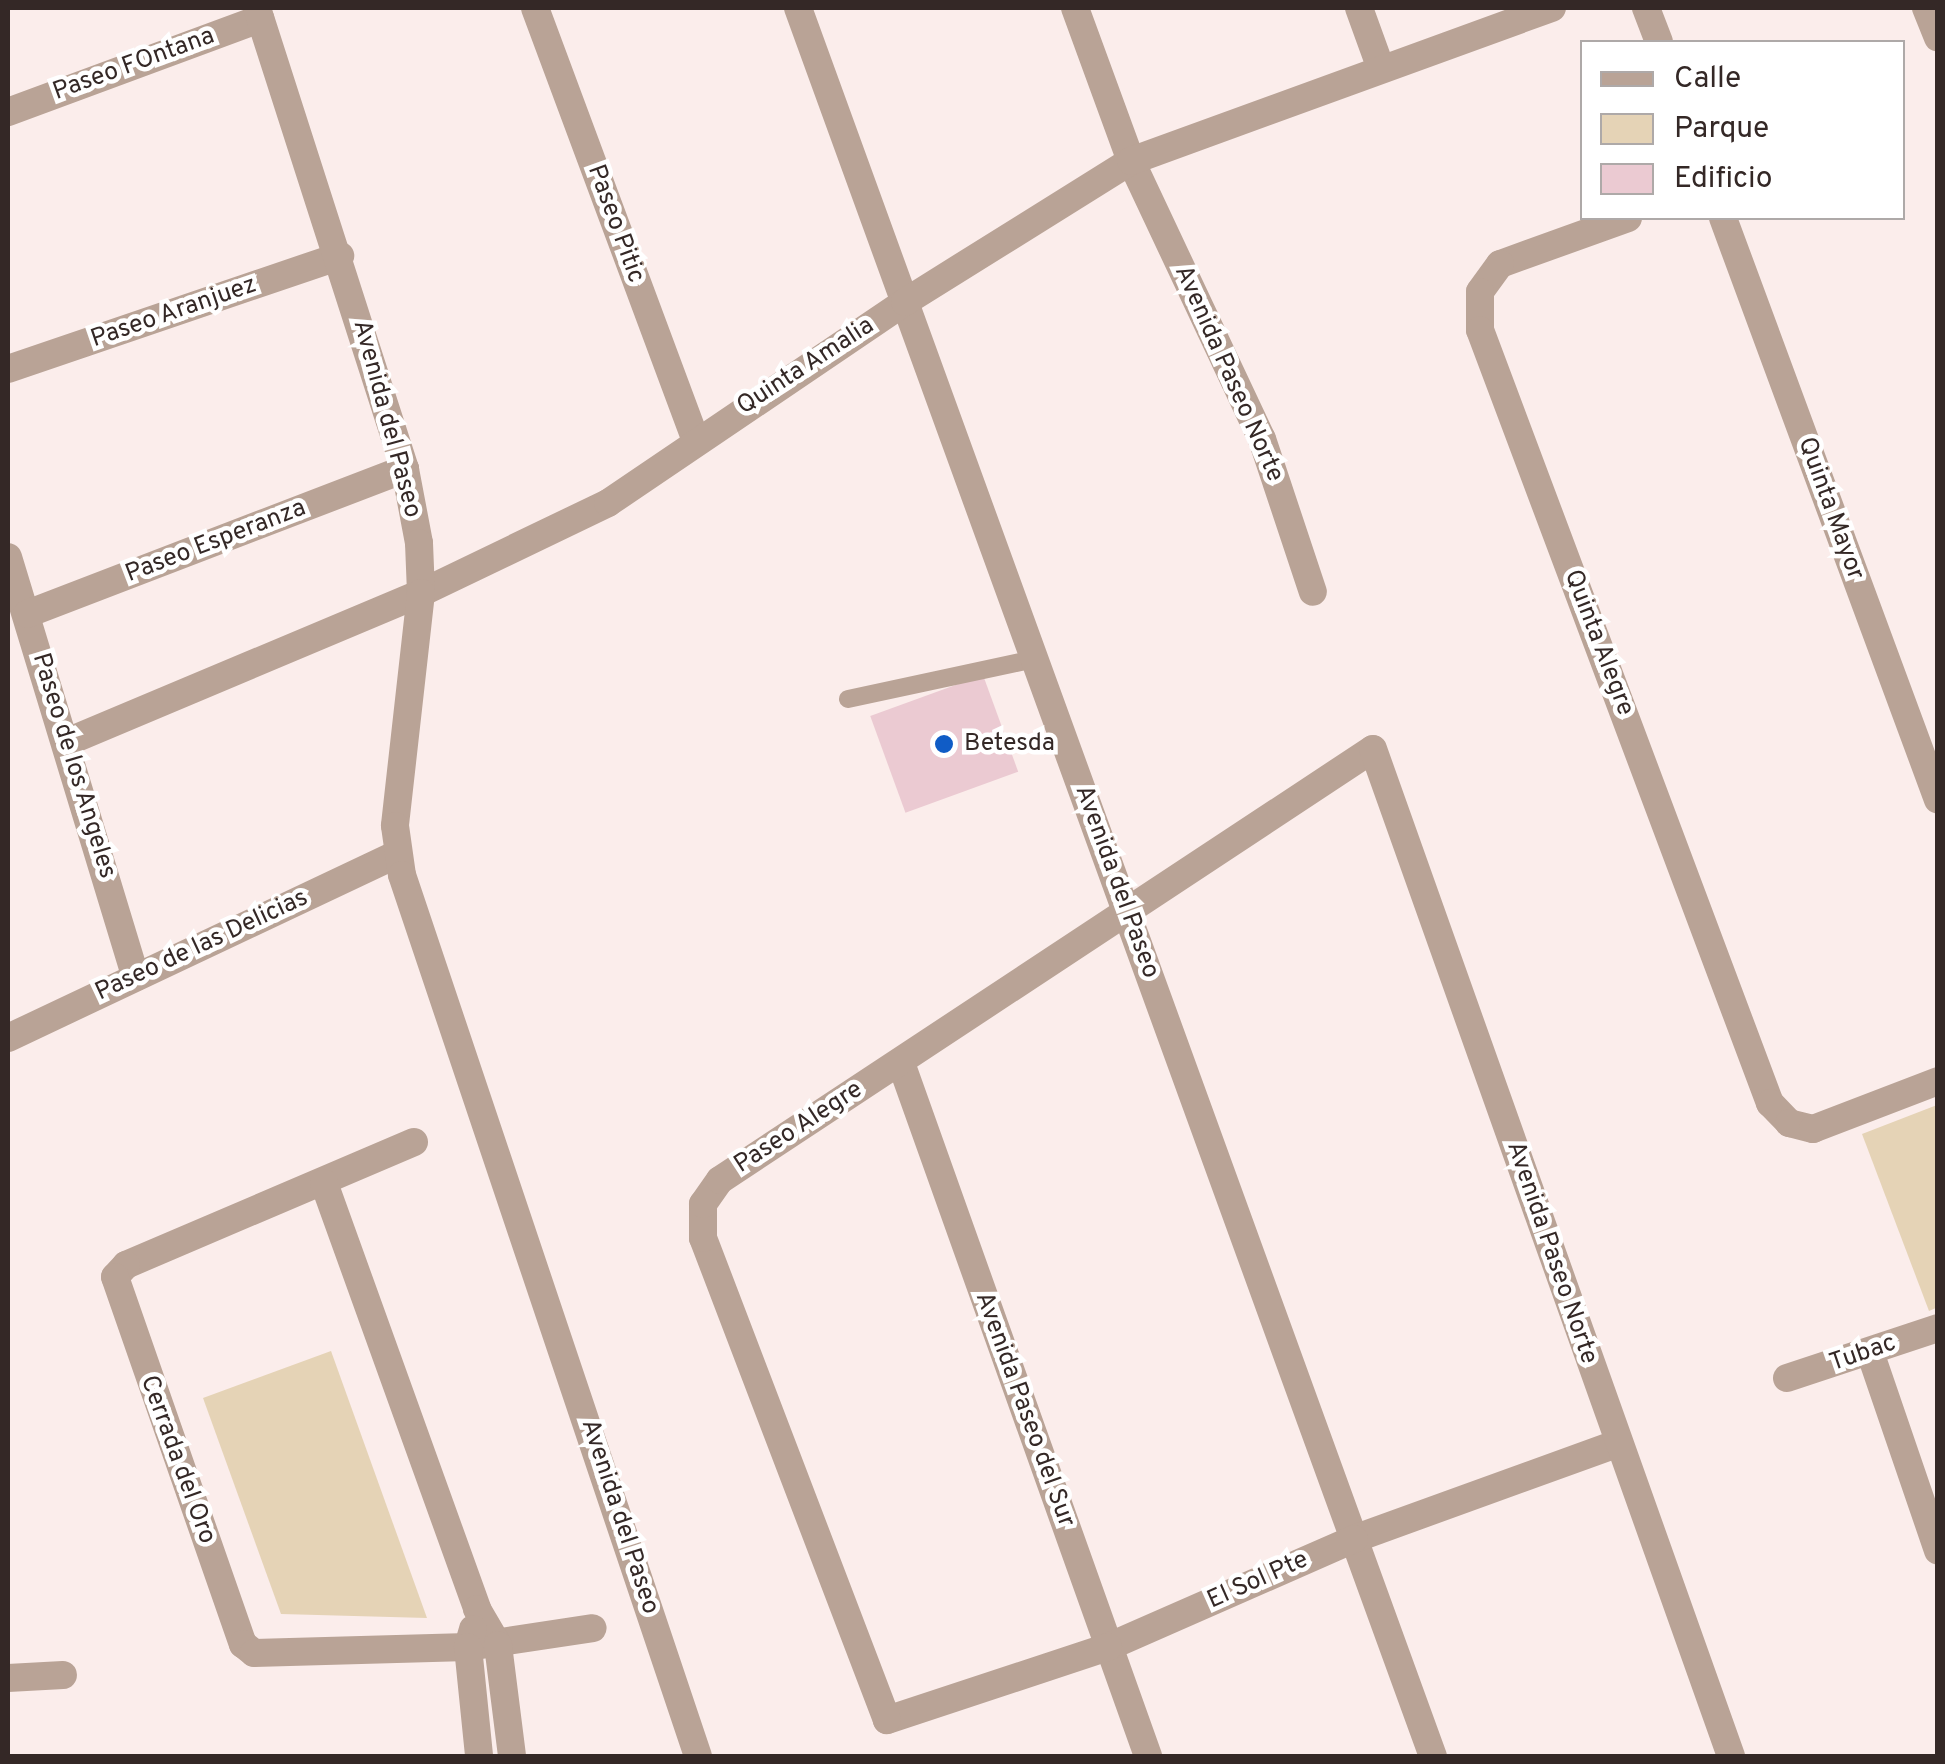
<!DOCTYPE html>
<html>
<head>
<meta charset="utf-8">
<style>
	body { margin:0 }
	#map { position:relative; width:1945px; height:1764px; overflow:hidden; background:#fbedeb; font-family:Overpass,sans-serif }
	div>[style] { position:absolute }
	.green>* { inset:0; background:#e5d3b6 }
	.building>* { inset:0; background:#ebcad2; transform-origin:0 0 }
	.service>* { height:18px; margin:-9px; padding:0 9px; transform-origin:9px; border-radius:9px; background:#b9a396 }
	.minor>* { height:28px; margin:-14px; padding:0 14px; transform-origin:14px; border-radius:14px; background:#b9a396 }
	.tertiary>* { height:28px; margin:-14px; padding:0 14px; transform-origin:14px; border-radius:14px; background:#b9a396 }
	.dots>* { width:28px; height:28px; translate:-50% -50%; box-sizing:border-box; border:5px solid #fff; border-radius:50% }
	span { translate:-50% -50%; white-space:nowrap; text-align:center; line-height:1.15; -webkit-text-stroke:9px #fff; paint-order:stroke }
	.street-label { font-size:25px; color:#342826 }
	.poi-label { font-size:25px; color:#342826 }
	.left { translate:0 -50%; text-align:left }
	.frame { position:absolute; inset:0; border:10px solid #342826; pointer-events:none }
	.legend { position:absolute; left:1580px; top:40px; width:325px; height:180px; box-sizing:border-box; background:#fff; border:2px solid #aea9a8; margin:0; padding:12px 18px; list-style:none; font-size:30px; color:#342826 }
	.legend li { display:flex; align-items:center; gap:20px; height:50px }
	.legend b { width:50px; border:2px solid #aea9a8 }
</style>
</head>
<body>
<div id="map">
	<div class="green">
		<div style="clip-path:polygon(1937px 1105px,1938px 1307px,1929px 1311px,1862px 1134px)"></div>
		<div style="clip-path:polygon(331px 1351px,427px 1618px,281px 1614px,203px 1398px)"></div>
	</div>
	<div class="building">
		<div style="left:983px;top:675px;width:103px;height:120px;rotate:70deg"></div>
	</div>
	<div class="service">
		<div style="left:848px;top:699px;width:190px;rotate:-12.1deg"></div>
	</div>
	<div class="minor">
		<div style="left:535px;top:8px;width:461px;rotate:69.6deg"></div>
		<div style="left:798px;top:8px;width:1860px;rotate:70.04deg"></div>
		<div style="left:1075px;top:8px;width:163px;rotate:69.9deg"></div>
		<div style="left:1131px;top:161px;width:307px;rotate:64.8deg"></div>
		<div style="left:1262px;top:439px;width:161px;rotate:71.6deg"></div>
		<div style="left:1359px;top:8px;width:62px;rotate:70.1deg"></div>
		<div style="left:1646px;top:8px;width:36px;rotate:69deg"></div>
		<div style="left:1926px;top:8px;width:32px;rotate:68deg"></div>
		<div style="left:8px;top:112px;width:269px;rotate:-20.3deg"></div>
		<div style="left:1628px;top:218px;width:136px;rotate:160.2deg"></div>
		<div style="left:1500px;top:264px;width:34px;rotate:126deg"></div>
		<div style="left:1480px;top:292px;width:38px;rotate:90deg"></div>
		<div style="left:1480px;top:330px;width:826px;rotate:69.44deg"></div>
		<div style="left:1770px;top:1103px;width:28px;rotate:46deg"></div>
		<div style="left:1789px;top:1123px;width:25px;rotate:14deg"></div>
		<div style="left:1813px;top:1129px;width:134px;rotate:-21deg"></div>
		<div style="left:1723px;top:218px;width:620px;rotate:69.72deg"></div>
		<div style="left:8px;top:369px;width:351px;rotate:-18.8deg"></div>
		<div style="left:8px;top:557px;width:439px;rotate:73.1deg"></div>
		<div style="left:27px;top:614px;width:405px;rotate:-21deg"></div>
		<div style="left:67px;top:742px;width:384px;rotate:-22.8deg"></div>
		<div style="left:421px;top:593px;width:208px;rotate:-25.7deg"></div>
		<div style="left:608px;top:503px;width:359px;rotate:-34.1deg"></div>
		<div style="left:905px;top:302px;width:266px;rotate:-32deg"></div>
		<div style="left:1131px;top:161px;width:448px;rotate:-20deg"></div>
		<div style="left:8px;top:1038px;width:430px;rotate:-25.3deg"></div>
		<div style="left:901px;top:1063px;width:736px;rotate:70.38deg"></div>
		<div style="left:414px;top:1142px;width:313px;rotate:156.9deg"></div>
		<div style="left:126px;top:1265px;width:16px;rotate:133deg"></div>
		<div style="left:115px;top:1277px;width:389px;rotate:70.8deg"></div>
		<div style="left:243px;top:1644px;width:14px;rotate:39deg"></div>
		<div style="left:254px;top:1653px;width:214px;rotate:-1.6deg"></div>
		<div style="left:468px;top:1647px;width:126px;rotate:-8.6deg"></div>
		<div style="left:324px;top:1183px;width:453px;rotate:70.2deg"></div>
		<div style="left:477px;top:1609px;width:42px;rotate:59.7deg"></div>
		<div style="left:498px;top:1645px;width:112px;rotate:82.8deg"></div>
		<div style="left:1870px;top:1352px;width:210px;rotate:71.1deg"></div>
		<div style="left:1787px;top:1378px;width:159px;rotate:-18.3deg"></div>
		<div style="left:1619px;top:1443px;width:282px;rotate:160.1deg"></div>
		<div style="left:1354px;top:1539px;width:269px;rotate:156.3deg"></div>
		<div style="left:1108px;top:1647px;width:233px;rotate:161.7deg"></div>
		<div style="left:887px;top:1720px;width:516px;rotate:-110.89deg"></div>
		<div style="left:703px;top:1238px;width:34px;rotate:-90deg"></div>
		<div style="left:703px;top:1204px;width:29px;rotate:-55deg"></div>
		<div style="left:720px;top:1180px;width:782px;rotate:-33.43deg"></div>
		<div style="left:1373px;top:749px;width:1069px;rotate:70.43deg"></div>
		<div style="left:473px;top:1629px;width:19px;rotate:106deg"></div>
		<div style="left:468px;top:1647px;width:110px;rotate:84.2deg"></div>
		<div style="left:8px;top:1678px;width:55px;rotate:-3.1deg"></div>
	</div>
	<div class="tertiary">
		<div style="left:257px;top:8px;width:484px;rotate:72.2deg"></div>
		<div style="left:405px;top:469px;width:75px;rotate:79.3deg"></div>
		<div style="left:419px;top:543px;width:50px;rotate:87.7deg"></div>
		<div style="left:421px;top:593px;width:234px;rotate:96.4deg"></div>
		<div style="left:395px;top:826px;width:49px;rotate:81.9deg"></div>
		<div style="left:402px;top:875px;width:929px;rotate:71.43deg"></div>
	</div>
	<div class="dots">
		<div style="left:944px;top:744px;background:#105cc6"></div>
	</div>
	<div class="street-label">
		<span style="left:134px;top:65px;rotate:-20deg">Paseo FOntana</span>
		<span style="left:615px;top:224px;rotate:70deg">Paseo Pitic</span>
		<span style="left:174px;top:313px;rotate:-19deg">Paseo Aranjuez</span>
		<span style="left:806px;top:367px;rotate:-33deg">Quinta Amalia</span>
		<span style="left:1228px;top:374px;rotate:66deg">Avenida Paseo Norte</span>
		<span style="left:386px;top:419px;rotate:75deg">Avenida del Paseo</span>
		<span style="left:1830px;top:509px;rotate:70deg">Quinta Mayor</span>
		<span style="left:216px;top:542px;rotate:-21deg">Paseo Esperanza</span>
		<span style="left:1598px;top:643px;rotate:69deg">Quinta Alegre</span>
		<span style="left:73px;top:766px;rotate:73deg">Paseo de los Angeles</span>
		<span style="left:1116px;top:882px;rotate:70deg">Avenida del Paseo</span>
		<span style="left:202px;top:946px;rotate:-25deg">Paseo de las Delicias</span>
		<span style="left:799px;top:1128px;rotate:-33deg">Paseo Alegre</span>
		<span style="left:1551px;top:1253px;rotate:71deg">Avenida Paseo Norte</span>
		<span style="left:1863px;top:1354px;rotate:-19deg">Tubac</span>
		<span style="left:1024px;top:1410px;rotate:70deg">Avenida Paseo del Sur</span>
		<span style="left:177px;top:1460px;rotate:70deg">Cerrada del Oro</span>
		<span style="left:619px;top:1517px;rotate:72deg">Avenida del Paseo</span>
		<span style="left:1258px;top:1581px;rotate:-24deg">El Sol Pte</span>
	</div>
	<div class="poi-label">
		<span class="left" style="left:964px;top:744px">Betesda</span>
	</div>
	<div class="frame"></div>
	<ul class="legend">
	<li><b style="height:12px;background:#b9a396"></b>Calle</li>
	<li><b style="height:28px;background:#e5d3b6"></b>Parque</li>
	<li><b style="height:28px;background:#ebcad2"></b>Edificio</li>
	</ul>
</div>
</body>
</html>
